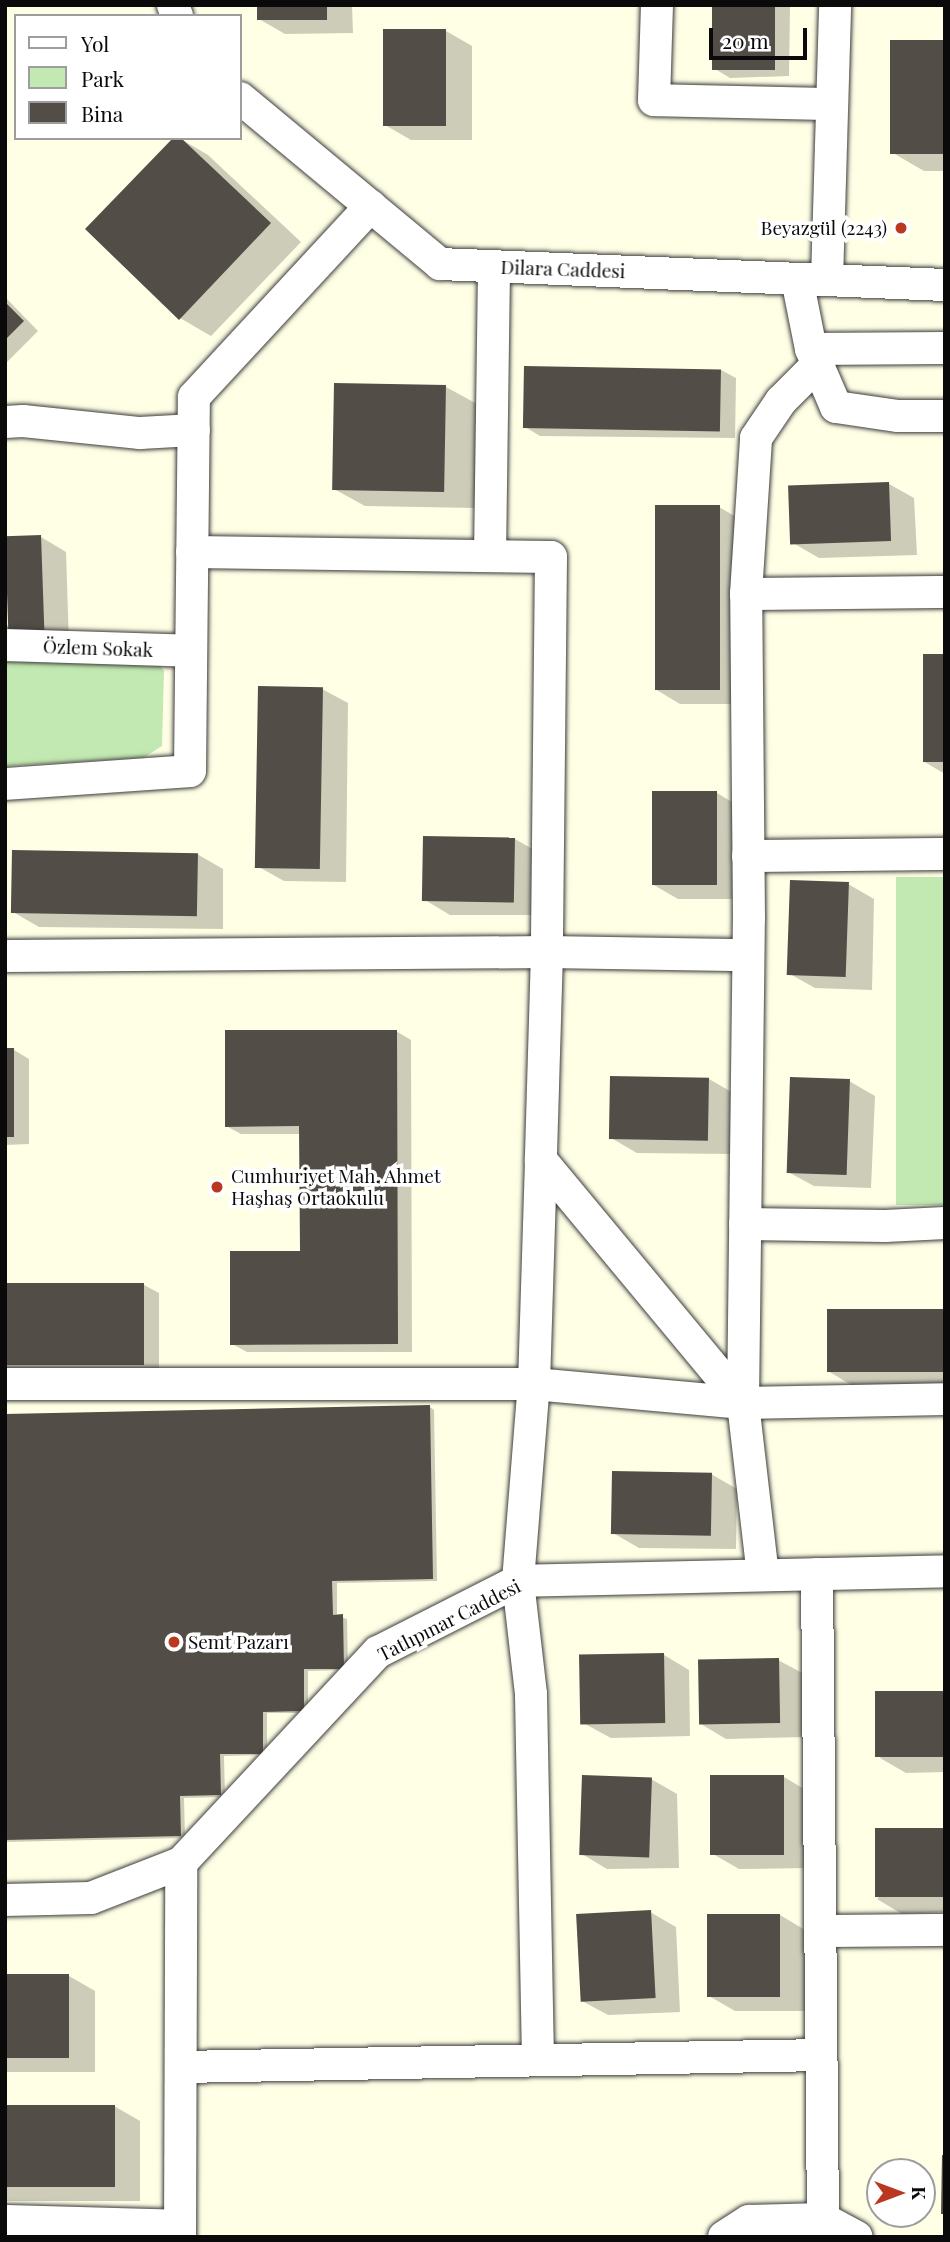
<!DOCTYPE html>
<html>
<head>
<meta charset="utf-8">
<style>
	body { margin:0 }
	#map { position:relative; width:950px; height:2242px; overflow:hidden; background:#ffffe6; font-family:"Playfair Display",serif }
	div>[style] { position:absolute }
	.green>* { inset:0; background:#c2e9b1; transform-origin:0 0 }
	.shadow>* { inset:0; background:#0003 }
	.building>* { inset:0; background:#524d46; transform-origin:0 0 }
	.roads { filter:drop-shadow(0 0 2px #3d3d3d) drop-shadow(0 0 2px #3d3d3d) }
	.minor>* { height:32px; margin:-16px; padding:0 16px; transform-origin:16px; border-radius:16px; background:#fff }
	.dots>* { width:19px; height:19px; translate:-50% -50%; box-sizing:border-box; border:4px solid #fff; border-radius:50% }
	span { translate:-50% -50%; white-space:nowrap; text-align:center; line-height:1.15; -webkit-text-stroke:7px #fff; paint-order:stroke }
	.poi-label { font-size:19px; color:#0a0a0a }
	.right { translate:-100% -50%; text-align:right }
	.left { translate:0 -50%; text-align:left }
	.street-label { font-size:19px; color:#0a0a0a }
	.frame { position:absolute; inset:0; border:7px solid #0a0a0a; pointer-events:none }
	.legend { position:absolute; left:14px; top:14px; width:228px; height:126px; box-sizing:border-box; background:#fff; border:2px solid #9d9d9d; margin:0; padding:9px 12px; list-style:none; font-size:21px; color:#0a0a0a }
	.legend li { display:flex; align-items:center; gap:14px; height:35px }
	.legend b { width:35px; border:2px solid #9d9d9d }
	.north { position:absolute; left:866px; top:2158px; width:70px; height:70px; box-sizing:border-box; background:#fff; border:2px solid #9d9d9d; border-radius:50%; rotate:90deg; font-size:19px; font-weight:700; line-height:28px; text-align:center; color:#0a0a0a }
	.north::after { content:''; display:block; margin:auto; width:24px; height:32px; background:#bb3820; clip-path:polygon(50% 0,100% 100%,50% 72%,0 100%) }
	.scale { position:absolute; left:709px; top:28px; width:98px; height:32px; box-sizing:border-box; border:4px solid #0a0a0a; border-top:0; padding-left:9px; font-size:21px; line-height:24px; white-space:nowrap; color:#0a0a0a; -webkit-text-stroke:5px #fff; paint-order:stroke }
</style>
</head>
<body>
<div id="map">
	<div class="green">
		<div style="clip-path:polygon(155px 660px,164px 671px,162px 746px,143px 758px,5px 766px,5px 662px)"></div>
		<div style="left:945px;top:877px;width:328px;height:49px;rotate:90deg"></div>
	</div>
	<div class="shadow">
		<div style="clip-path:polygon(259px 5px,352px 5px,353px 33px,285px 34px,259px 19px)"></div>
		<div style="clip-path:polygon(714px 5px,790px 5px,789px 76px,730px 78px,715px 69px)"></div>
		<div style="clip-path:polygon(446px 31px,472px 46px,472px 140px,411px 140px,385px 125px)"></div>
		<div style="clip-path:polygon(945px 42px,945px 171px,924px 171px,893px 153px)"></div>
		<div style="clip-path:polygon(179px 138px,208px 155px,301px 242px,211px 336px,180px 318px)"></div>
		<div style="clip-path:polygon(5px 297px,38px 331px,5px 364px)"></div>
		<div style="clip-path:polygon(721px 370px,736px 378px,735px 438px,540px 436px,525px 427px)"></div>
		<div style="clip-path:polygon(446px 387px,477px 404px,475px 508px,365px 506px,334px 489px)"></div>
		<div style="clip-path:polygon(889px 484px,914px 498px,917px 555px,819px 558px,793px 543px)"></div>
		<div style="clip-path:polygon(719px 507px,745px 522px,743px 704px,680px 704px,655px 689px)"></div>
		<div style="clip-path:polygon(41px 537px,66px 552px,69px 645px,10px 648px)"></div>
		<div style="clip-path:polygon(945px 656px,945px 774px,923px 761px)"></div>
		<div style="clip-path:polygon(322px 689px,348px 703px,346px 882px,284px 881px,259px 867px)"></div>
		<div style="clip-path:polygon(717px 793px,742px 808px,741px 899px,678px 899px,652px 884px)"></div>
		<div style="clip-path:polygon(425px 838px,515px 839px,541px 854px,540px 915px,450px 915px,425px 900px)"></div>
		<div style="clip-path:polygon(197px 854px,223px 869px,223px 929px,39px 927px,13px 912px)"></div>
		<div style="clip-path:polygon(848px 884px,874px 899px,872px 990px,815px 988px,790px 974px)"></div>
		<div style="clip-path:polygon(396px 1031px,411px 1040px,412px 1352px,247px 1352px,232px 1344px,302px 1252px,301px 1134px,241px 1134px,226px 1126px)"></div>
		<div style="clip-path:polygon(5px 1050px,14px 1050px,29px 1059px,29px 1144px,5px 1145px)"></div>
		<div style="clip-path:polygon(709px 1079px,735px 1094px,734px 1154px,637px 1153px,611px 1138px)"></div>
		<div style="clip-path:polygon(849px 1081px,875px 1096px,871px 1188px,814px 1186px,788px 1172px)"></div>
		<div style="clip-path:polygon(5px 1285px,144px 1285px,159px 1293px,159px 1373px,5px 1373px)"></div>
		<div style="clip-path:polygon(945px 1312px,945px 1387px,853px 1386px,828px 1371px)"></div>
		<div style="clip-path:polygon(430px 1407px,434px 1410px,437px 1581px,337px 1583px,337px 1616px,347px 1619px,348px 1670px,308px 1671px,308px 1713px,267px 1713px,267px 1755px,224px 1756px,225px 1797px,184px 1798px,185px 1838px,5px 1842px,5px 1416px)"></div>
		<div style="clip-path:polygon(711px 1474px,737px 1489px,736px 1549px,639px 1548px,613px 1533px)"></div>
		<div style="clip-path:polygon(664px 1655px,689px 1670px,690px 1736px,611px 1738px,585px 1724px)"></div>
		<div style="clip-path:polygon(778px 1660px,804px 1674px,805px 1737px,726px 1739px,701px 1724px)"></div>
		<div style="clip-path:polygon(945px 1693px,945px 1772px,906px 1773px,880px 1758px)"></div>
		<div style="clip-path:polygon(784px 1777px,809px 1792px,807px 1868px,739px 1869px,713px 1854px)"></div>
		<div style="clip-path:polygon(651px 1779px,677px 1794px,679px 1868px,607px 1869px,582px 1854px)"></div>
		<div style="clip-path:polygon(945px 1829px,945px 1912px,902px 1914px,877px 1899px)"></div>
		<div style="clip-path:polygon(650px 1912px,676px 1927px,680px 2012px,608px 2015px,582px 2001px)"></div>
		<div style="clip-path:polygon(780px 1915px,805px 1930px,806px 2011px,735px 2011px,709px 1996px)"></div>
		<div style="clip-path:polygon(5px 1976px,69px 1976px,95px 1991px,95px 2072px,5px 2072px)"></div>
		<div style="clip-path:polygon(5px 2106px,114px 2106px,140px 2121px,140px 2201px,5px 2201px)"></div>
	</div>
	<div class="building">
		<div style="left:257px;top:5px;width:70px;height:15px"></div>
		<div style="left:712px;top:5px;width:63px;height:65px"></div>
		<div style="left:383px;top:29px;width:63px;height:97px"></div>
		<div style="left:945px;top:40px;width:114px;height:55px;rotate:90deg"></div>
		<div style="clip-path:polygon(173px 138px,181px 138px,271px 223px,179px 320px,85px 229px)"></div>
		<div style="clip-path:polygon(5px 302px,24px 321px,5px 340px)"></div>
		<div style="left:524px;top:366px;width:197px;height:62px;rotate:1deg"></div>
		<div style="left:334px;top:383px;width:112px;height:107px;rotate:1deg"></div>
		<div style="left:889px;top:482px;width:59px;height:101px;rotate:88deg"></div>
		<div style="left:655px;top:505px;width:65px;height:185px"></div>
		<div style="left:41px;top:535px;width:97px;height:36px;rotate:88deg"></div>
		<div style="left:923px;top:654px;width:22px;height:108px"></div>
		<div style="left:258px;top:686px;width:65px;height:182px;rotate:1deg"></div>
		<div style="left:652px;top:791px;width:65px;height:94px"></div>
		<div style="left:423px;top:836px;width:92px;height:65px;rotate:1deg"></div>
		<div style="left:12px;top:850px;width:186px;height:63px;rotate:1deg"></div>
		<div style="left:790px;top:880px;width:59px;height:95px;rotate:2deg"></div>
		<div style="clip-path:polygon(225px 1030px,397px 1030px,398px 1344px,230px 1345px,230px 1251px,300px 1251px,299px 1126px,225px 1127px)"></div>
		<div style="left:5px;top:1048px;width:9px;height:89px"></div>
		<div style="left:610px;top:1076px;width:99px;height:63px;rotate:1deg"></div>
		<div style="left:790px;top:1077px;width:60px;height:96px;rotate:2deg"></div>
		<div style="left:5px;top:1283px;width:139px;height:82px"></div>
		<div style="left:827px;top:1309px;width:118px;height:63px"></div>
		<div style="clip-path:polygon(430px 1405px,433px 1579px,332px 1581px,333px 1615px,343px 1614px,344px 1669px,304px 1669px,304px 1711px,263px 1712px,263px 1754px,220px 1754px,221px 1795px,180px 1796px,181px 1836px,5px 1840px,5px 1414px)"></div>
		<div style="left:612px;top:1471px;width:100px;height:63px;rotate:1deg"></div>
		<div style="left:664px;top:1653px;width:70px;height:85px;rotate:89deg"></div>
		<div style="left:779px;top:1658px;width:65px;height:81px;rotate:89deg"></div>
		<div style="left:945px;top:1691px;width:66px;height:70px;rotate:90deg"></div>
		<div style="left:582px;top:1775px;width:70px;height:80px;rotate:2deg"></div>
		<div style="left:710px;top:1775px;width:74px;height:80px"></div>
		<div style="left:945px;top:1828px;width:69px;height:70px;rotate:90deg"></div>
		<div style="left:651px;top:1910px;width:88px;height:75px;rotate:87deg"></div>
		<div style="left:707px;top:1914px;width:73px;height:83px"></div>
		<div style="left:5px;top:1974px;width:64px;height:84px"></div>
		<div style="left:5px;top:2105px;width:110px;height:82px"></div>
		<div style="clip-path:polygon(942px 2155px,945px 2155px,945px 2214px,941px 2214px)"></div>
	</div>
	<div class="roads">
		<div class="minor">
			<div style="left:173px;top:5px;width:12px;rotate:70deg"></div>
			<div style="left:657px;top:5px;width:95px;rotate:91.8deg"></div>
			<div style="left:654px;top:100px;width:178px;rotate:1.3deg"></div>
			<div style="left:240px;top:98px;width:260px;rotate:39.7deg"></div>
			<div style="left:440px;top:264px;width:505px;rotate:2.38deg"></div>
			<div style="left:797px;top:279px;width:71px;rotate:78.7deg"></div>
			<div style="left:811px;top:349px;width:63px;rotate:66.7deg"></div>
			<div style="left:836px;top:407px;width:63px;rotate:8.3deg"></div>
			<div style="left:898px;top:416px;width:47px"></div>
			<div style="left:827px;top:280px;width:275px;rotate:-88.3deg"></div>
			<div style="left:811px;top:349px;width:134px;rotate:-0.4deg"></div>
			<div style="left:5px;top:422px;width:18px;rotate:-3deg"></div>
			<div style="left:23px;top:421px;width:118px;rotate:5.9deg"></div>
			<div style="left:140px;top:433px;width:54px;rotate:-3.2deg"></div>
			<div style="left:192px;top:552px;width:359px;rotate:0.8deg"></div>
			<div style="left:551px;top:557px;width:395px;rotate:90.6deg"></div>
			<div style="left:547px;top:952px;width:201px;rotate:0.9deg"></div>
			<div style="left:490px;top:556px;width:290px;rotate:-89.2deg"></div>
			<div style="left:746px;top:594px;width:199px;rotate:-0.6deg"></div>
			<div style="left:5px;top:645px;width:186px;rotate:1.8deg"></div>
			<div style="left:5px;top:784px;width:185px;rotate:-4deg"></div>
			<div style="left:190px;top:771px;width:374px;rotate:-89.4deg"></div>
			<div style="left:194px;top:397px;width:260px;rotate:-47.2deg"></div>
			<div style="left:748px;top:856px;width:197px;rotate:-0.6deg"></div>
			<div style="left:5px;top:956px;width:542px;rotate:-0.42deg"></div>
			<div style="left:547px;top:952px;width:208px;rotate:91.7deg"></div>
			<div style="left:541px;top:1160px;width:316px;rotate:50.3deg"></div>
			<div style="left:743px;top:1403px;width:173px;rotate:83.4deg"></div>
			<div style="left:745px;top:1224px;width:140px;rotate:0.8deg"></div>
			<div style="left:885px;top:1226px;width:60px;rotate:-2.9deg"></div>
			<div style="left:5px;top:1384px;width:529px"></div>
			<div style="left:534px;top:1384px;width:210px;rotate:5.2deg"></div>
			<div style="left:743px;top:1403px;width:202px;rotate:-1.1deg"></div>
			<div style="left:743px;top:1403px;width:485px;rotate:-89.3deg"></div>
			<div style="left:749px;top:918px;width:324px;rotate:-90.5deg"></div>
			<div style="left:746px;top:594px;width:156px;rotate:-86.3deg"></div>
			<div style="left:756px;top:438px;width:45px;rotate:-56deg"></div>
			<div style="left:781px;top:401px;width:51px;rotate:-45deg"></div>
			<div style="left:817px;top:1574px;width:645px;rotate:89.47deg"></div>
			<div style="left:5px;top:1900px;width:86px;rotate:-1.3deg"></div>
			<div style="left:91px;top:1898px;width:97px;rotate:-21.3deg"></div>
			<div style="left:181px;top:1863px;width:289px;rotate:-47deg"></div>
			<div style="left:378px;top:1652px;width:157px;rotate:-26.9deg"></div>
			<div style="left:518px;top:1581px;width:427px;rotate:-1.3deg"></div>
			<div style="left:820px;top:1931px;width:125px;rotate:-0.5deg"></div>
			<div style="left:538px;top:2060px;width:366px;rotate:-91.1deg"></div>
			<div style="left:531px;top:1694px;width:114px;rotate:-96.6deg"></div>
			<div style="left:518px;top:1581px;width:198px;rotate:-85.4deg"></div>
			<div style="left:534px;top:1384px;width:224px;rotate:-88.2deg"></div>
			<div style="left:181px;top:2067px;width:640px;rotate:-1.07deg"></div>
			<div style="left:5px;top:2221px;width:175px;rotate:1.6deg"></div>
			<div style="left:180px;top:2237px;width:374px;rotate:-89.8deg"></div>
			<div style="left:724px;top:2237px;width:30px;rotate:-33deg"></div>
			<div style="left:749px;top:2221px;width:74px;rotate:-1.5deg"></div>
			<div style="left:823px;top:2219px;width:38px;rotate:28deg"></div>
		</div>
	</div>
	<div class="dots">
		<div style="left:901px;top:228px;background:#bb3820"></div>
		<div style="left:217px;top:1187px;background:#bb3820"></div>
		<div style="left:174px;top:1642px;background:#bb3820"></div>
	</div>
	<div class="poi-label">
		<span class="right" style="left:887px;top:228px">Beyazgül (2243)</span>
		<span class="left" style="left:231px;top:1187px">Cumhuriyet Mah. Ahmet<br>Haşhaş Ortaokulu</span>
		<span class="left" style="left:188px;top:1642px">Semt Pazarı</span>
	</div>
	<div class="street-label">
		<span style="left:563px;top:269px;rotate:2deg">Dilara Caddesi</span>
		<span style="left:98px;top:648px;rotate:2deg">Özlem Sokak</span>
		<span style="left:449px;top:1620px;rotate:-27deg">Tatlıpınar Caddesi</span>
	</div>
	<div class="frame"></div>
	<ul class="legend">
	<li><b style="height:9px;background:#fff"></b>Yol</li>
	<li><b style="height:19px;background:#c2e9b1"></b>Park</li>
	<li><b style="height:19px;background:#524d46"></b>Bina</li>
	</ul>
	<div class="north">K</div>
	<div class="scale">20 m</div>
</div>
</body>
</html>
